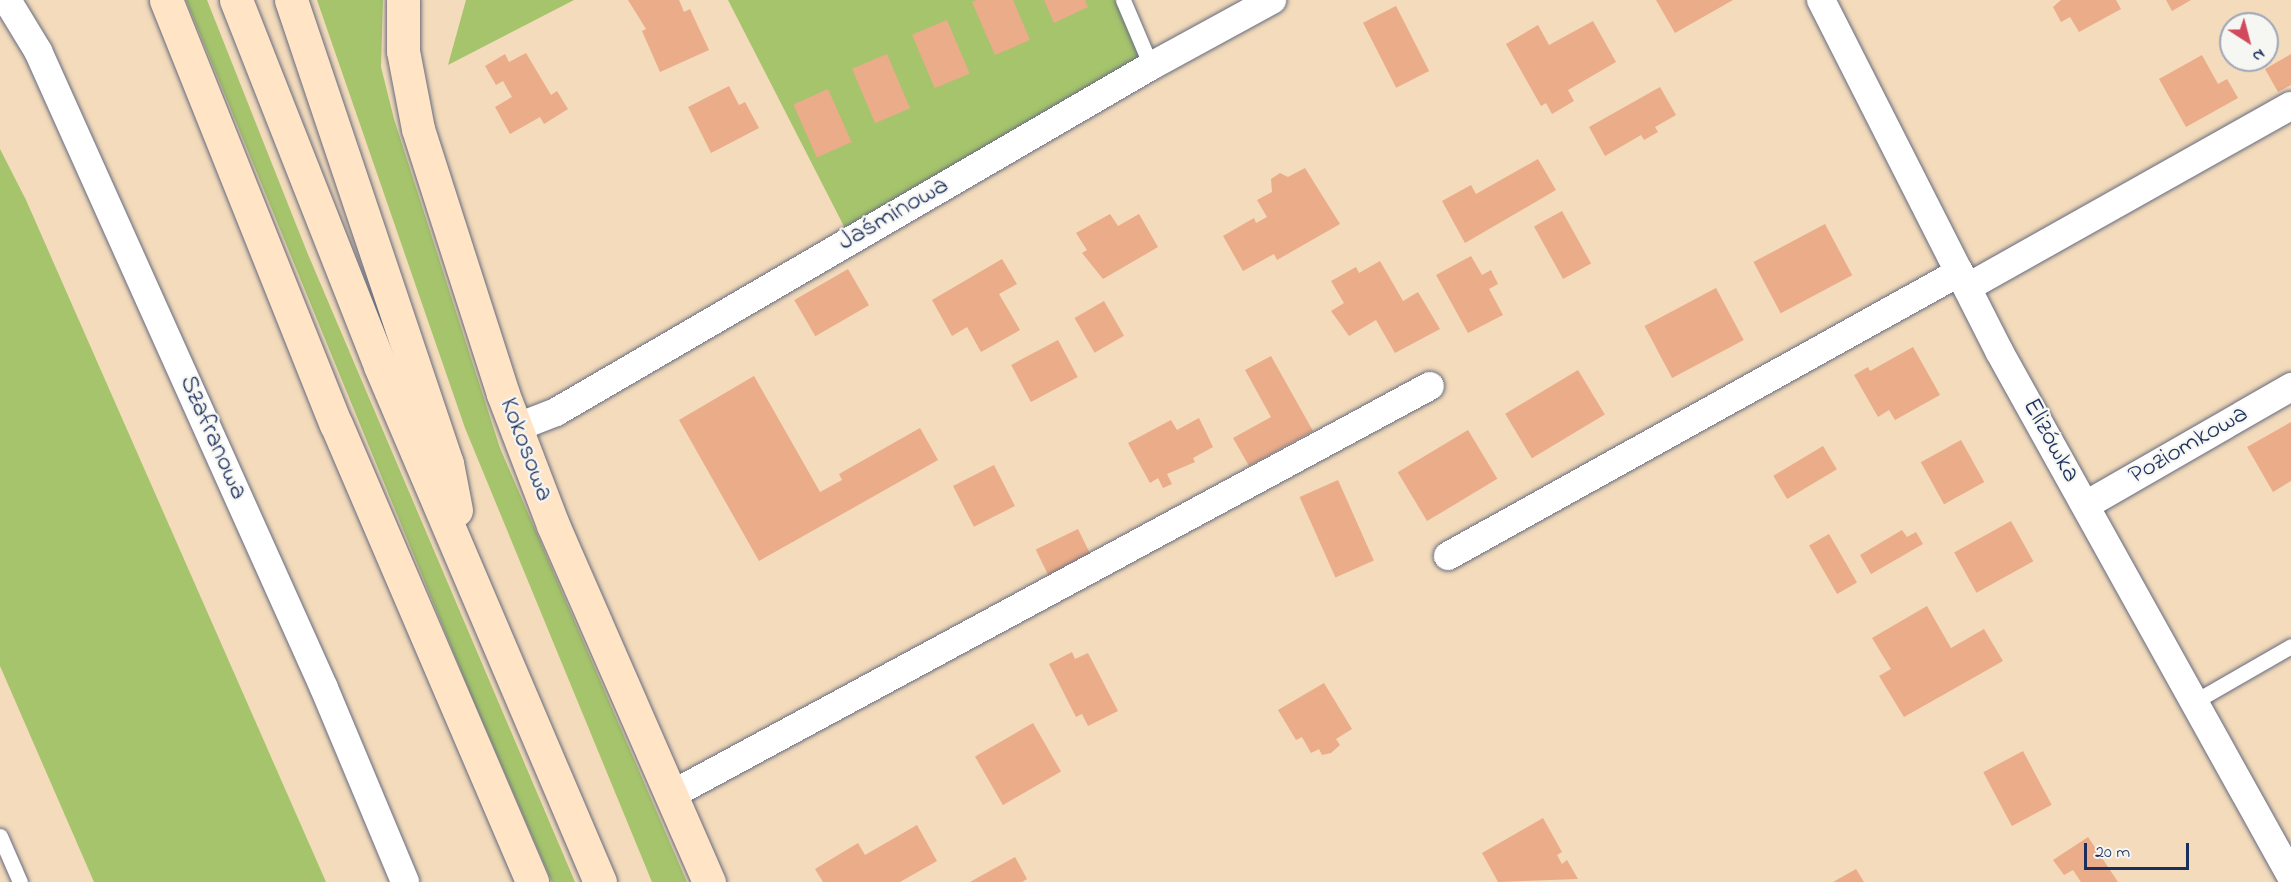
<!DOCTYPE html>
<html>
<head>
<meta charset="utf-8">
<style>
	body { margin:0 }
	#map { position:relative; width:2291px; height:882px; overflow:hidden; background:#f3dbbb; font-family:"Indie Flower",sans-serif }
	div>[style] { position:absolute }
	.green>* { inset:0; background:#a5c46c }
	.building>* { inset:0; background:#ebac8a; transform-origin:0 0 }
	.roads { filter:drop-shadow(0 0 2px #676b7f) drop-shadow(0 0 2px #676b7f) }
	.lane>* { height:15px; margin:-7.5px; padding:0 7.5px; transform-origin:7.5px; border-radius:7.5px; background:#fff }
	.street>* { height:28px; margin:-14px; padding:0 14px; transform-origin:14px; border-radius:14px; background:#fff }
	.secondary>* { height:33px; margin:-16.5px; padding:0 16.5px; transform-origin:16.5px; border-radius:16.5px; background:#ffe4c6 }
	span { translate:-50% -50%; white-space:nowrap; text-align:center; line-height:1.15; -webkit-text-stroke:4.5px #f6f6f2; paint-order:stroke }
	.street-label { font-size:26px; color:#1b2f5e }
	.north { position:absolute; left:2219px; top:12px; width:60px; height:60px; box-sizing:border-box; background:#f6f6f2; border:2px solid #9ea6b7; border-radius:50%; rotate:144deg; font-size:16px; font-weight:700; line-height:24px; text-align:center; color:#1b2f5e }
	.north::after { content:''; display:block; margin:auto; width:21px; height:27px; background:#d1495b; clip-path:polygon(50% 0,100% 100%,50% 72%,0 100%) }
	.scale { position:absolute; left:2084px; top:843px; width:105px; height:27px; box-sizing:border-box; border:3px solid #1b2f5e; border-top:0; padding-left:8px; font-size:18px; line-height:21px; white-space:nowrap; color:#1b2f5e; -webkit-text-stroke:4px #f6f6f2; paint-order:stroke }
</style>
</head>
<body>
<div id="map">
	<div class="green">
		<div style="clip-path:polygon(186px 0,207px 0,307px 252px,575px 882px,552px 882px,469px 690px)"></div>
		<div style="clip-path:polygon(317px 0,383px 0,381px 67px,394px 119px,500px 448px,687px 882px,652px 882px,465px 428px)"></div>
		<div style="clip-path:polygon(466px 0,574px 0,448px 65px)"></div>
		<div style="clip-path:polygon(728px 0,1122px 0,1151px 66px,851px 240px)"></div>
		<div style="clip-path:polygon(0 149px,26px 200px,326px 882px,94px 882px,0 666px)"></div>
	</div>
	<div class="building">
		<div style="clip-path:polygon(628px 0,679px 0,684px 12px,690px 9px,709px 50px,660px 72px,642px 31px,646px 29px)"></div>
		<div style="clip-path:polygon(976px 0,1013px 0,1030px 40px,995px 55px,972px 2px)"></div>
		<div style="clip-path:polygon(1044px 0,1085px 0,1088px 7px,1054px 23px)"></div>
		<div style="clip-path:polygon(1656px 0,1733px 0,1675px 33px)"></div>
		<div style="clip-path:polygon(2061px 0,2116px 0,2121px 9px,2079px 32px,2070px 17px,2061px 22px,2053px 7px)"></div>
		<div style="clip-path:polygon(2166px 0,2191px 0,2172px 11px)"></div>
		<div style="left:1396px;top:6px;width:73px;height:37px;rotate:63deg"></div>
		<div style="left:947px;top:20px;width:58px;height:38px;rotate:67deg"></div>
		<div style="clip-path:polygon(1593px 21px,1616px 62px,1568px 90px,1574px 101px,1552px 114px,1546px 103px,1541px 106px,1506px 44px,1538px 25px,1549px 45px)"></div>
		<div style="clip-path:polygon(526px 53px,551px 95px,557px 91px,568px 109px,544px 124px,540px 117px,510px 134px,495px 107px,512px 97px,503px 81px,496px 85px,485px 66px,505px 54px,509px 62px)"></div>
		<div style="left:887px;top:54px;width:59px;height:38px;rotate:67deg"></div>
		<div style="clip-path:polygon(2291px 54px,2291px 85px,2278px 92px,2265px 69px)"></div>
		<div style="clip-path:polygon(2202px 55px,2218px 84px,2227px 79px,2238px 98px,2186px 127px,2159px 79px)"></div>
		<div style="clip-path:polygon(729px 86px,739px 105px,745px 102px,759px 128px,711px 153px,688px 107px)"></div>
		<div style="clip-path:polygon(1660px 87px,1676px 115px,1655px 127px,1658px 132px,1644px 140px,1641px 135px,1605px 156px,1589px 127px)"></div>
		<div style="left:828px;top:89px;width:58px;height:38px;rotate:66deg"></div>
		<div style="clip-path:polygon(1538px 159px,1556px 190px,1465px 243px,1442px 201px,1471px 185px,1476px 194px)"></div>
		<div style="clip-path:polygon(1305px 168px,1340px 224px,1277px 260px,1274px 254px,1243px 271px,1223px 236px,1254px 218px,1256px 223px,1267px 217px,1257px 200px,1272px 192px,1271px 179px,1280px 173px,1288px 177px)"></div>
		<div style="left:1562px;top:211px;width:60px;height:32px;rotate:61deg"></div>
		<div style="clip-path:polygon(1110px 214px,1118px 226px,1139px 214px,1158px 247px,1103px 279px,1082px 253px,1087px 250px,1076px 233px)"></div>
		<div style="left:1825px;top:224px;width:58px;height:81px;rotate:62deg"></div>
		<div style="clip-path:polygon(1471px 256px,1482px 275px,1491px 270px,1498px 284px,1489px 289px,1503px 315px,1468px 333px,1436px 275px)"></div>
		<div style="clip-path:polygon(1002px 259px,1017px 284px,999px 294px,1020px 330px,981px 352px,967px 327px,952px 336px,932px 300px)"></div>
		<div style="clip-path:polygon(1380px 261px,1403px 301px,1418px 292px,1440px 329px,1395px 353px,1376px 320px,1349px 336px,1331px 311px,1344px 303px,1331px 281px,1356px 267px,1359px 273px)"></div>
		<div style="left:848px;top:269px;width:42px;height:62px;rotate:60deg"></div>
		<div style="left:1716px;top:288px;width:59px;height:81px;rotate:62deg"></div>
		<div style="left:1104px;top:301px;width:40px;height:34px;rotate:60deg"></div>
		<div style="left:1058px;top:340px;width:42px;height:53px;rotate:62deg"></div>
		<div style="clip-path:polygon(1913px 347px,1940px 395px,1895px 420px,1889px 410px,1878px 417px,1854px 375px,1868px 367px,1870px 371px)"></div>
		<div style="clip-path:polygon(1271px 356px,1313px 431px,1249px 466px,1233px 438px,1271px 417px,1245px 370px)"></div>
		<div style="left:1578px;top:370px;width:52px;height:85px;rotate:59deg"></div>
		<div style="clip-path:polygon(754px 376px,820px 492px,842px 480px,839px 474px,920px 428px,938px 460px,759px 561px,679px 420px)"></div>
		<div style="clip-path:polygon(1199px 418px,1213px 447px,1193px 458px,1195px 462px,1167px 474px,1172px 484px,1163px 488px,1158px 478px,1150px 483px,1128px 443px,1171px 420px,1177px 430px)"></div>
		<div style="clip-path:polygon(2291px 422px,2291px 481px,2273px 492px,2247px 447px)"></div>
		<div style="left:1468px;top:430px;width:57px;height:82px;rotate:59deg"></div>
		<div style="left:1961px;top:440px;width:48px;height:46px;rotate:61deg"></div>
		<div style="left:1823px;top:446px;width:27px;height:58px;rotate:59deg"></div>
		<div style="left:994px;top:465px;width:46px;height:46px;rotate:63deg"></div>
		<div style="left:1338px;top:480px;width:88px;height:42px;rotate:66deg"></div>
		<div style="left:2011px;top:521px;width:46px;height:65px;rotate:61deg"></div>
		<div style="left:1078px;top:529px;width:30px;height:47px;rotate:64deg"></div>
		<div style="clip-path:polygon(1902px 530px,1907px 537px,1916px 532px,1923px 544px,1871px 574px,1860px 555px)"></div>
		<div style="left:1829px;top:534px;width:56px;height:23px;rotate:60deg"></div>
		<div style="clip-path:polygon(1927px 606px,1951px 648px,1984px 629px,2003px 661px,1904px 717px,1879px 676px,1891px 669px,1872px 638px)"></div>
		<div style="clip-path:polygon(1072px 652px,1075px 659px,1088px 653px,1118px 711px,1088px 726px,1082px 714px,1076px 717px,1049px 664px)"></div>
		<div style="clip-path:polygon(1324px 683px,1352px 729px,1336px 739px,1340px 745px,1331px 753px,1322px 755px,1319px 749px,1311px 753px,1302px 737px,1296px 740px,1278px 710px)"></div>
		<div style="left:1033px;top:723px;width:56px;height:67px;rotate:60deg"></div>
		<div style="left:2023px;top:751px;width:61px;height:45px;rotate:62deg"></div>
		<div style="clip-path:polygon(1543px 818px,1562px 852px,1557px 855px,1562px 864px,1567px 860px,1578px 879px,1498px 882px,1482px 853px)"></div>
		<div style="clip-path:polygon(917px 825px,937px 861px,900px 882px,823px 882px,815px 869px,858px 843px,865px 855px)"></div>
		<div style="clip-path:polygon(2088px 837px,2118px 882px,2081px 882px,2073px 870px,2064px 875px,2053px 860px)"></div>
		<div style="clip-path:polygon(1015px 857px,1027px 879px,1022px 882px,970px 882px)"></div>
		<div style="clip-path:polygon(1856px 869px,1864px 882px,1833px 882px)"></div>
	</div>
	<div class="roads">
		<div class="lane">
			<div style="left:1123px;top:0;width:72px;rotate:67deg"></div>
			<div style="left:2192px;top:703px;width:114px;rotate:-29.9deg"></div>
			<div style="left:0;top:836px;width:50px;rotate:66.5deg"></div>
		</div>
		<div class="street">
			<div style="left:7px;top:0;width:60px;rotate:58.7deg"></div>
			<div style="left:38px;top:51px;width:698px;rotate:65.82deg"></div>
			<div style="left:324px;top:688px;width:210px;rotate:67.3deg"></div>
			<div style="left:1821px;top:0;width:394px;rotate:63.1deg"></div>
			<div style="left:1999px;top:351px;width:601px;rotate:60.92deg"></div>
			<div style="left:1968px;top:287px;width:370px;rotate:-29.3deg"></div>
			<div style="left:515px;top:428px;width:44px;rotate:-21.3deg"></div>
			<div style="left:556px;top:412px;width:688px;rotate:-30.18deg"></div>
			<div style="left:1151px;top:66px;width:138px;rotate:-28.6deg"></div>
			<div style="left:2086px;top:505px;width:237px;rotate:-29.9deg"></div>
			<div style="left:1448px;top:556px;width:585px;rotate:-29.02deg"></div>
			<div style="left:671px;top:795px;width:862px;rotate:-28.32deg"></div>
		</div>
		<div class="secondary">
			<div style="left:166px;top:0;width:457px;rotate:68.2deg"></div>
			<div style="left:336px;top:424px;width:498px;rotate:66.8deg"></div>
			<div style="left:236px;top:0;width:393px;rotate:68.5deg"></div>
			<div style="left:380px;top:366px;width:561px;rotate:66.91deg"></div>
			<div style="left:291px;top:0;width:489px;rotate:71.4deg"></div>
			<div style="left:447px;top:463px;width:48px;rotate:79.2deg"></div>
			<div style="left:403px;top:0;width:51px;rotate:90deg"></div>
			<div style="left:403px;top:51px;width:79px;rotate:79.1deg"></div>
			<div style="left:418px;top:129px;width:278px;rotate:72.2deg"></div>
			<div style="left:503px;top:394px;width:140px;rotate:69.1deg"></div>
			<div style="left:553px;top:525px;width:390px;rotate:66.4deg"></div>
		</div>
	</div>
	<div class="street-label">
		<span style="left:894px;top:215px;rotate:-30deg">Jaśminowa</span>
		<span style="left:212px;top:438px;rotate:66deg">Szafranowa</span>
		<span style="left:2050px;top:441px;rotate:61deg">Elizówka</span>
		<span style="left:2189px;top:446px;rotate:-30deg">Poziomkowa</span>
		<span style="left:525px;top:450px;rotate:69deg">Kokosowa</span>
	</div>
	<div class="north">N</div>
	<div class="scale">20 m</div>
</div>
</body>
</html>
